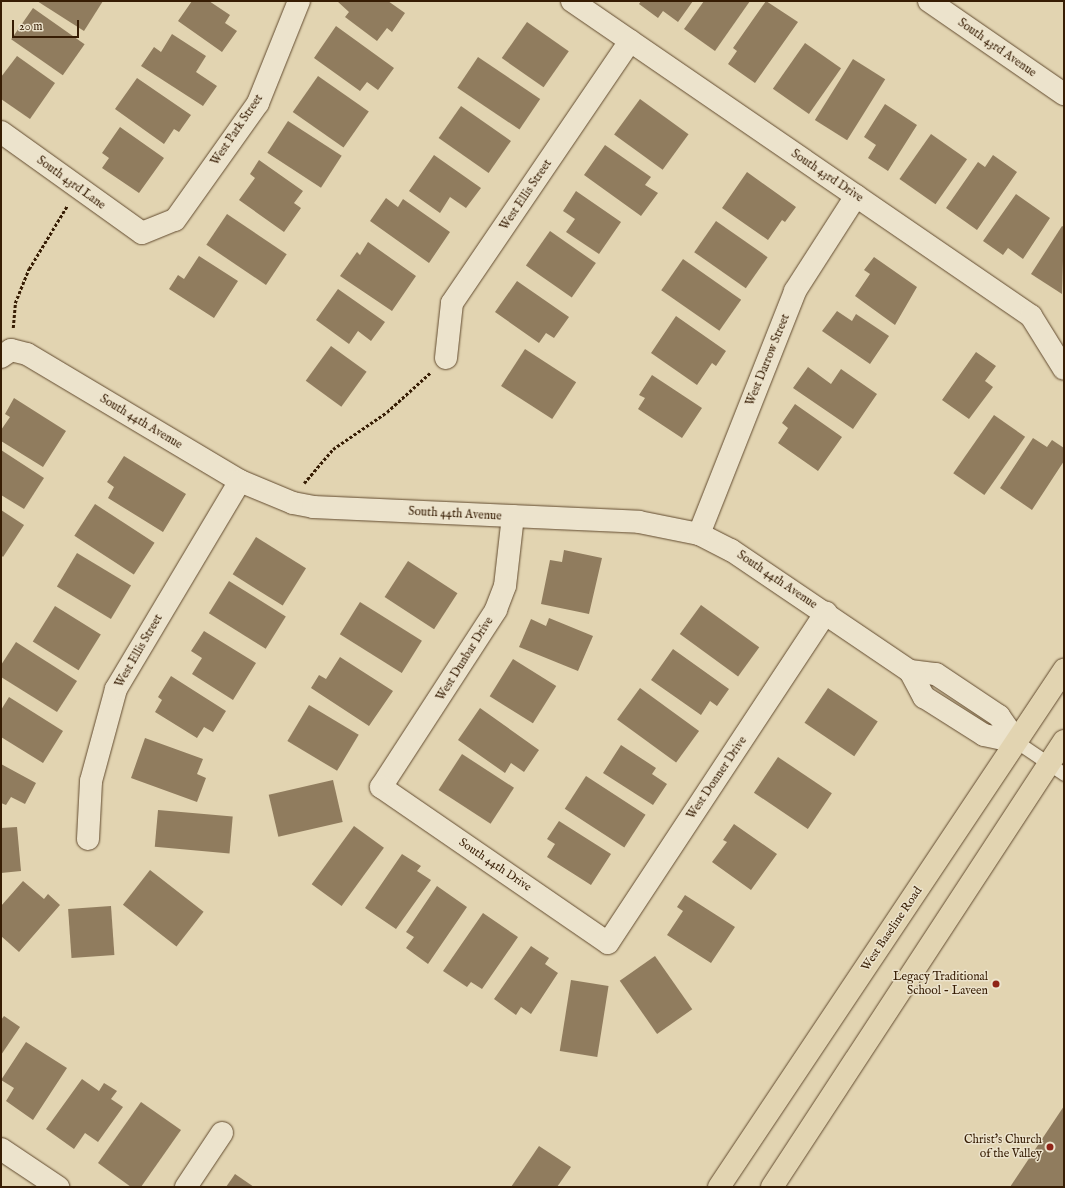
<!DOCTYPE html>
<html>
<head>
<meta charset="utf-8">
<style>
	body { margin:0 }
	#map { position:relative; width:1065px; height:1188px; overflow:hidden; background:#e2d4b1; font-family:"IM FELL English",serif }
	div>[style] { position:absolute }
	.building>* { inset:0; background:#907c5e; transform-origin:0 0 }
	.path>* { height:2.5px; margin-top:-1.25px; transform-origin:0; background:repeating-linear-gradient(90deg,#371d04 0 3px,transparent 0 5px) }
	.roads { filter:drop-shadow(0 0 1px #624b2f) drop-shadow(0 0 1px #624b2f) }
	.lane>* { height:13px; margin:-6.5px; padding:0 6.5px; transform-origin:6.5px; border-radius:6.5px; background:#ece3cc }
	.street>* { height:22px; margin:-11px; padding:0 11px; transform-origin:11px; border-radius:11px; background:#ece3cc }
	.secondary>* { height:22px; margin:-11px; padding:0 11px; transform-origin:11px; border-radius:11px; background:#ece3cc }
	.primary>* { height:22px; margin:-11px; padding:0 11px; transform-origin:11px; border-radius:11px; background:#e2d4b1 }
	.dots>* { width:11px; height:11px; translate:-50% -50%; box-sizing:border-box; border:2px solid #ece3cc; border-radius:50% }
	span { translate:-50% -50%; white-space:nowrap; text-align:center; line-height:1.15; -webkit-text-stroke:3px #ece3cc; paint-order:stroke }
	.street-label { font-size:12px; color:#371d04 }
	.poi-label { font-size:12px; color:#371d04 }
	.right { translate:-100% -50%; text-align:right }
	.frame { position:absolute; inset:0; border:2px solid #371d04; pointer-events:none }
	.scale { position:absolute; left:12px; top:20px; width:67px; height:18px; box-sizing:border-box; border:2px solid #371d04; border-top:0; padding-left:5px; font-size:12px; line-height:14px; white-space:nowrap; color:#371d04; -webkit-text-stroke:3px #ece3cc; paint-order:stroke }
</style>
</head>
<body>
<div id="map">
	<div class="building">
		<div style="clip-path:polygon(37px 1px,103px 1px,84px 31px)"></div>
		<div style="clip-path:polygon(192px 1px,209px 1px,230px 15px,225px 23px,237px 31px,222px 52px,178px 21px)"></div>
		<div style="clip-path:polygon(337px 1px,388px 1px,405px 13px,392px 32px,387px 28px,377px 41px,345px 17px,349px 12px)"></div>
		<div style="clip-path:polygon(641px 1px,693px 1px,678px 22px,663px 11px,658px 18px,639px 4px)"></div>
		<div style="clip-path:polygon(704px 1px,750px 1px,715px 51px,684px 29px)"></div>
		<div style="clip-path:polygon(766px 1px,798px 22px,755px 83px,728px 64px,737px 51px,733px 48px)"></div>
		<div style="left:33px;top:8px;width:63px;height:38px;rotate:35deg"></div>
		<div style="left:527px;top:22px;width:51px;height:44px;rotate:35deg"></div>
		<div style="clip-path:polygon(336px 26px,394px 68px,378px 90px,367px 82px,360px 91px,314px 58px)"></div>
		<div style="clip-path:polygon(172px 34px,206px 56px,196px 72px,217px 86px,203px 106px,141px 66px,154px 47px,161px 52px)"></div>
		<div style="left:805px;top:43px;width:44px;height:56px;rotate:35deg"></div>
		<div style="clip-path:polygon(17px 56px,55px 83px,30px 119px,1px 99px,1px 77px)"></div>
		<div style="left:478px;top:57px;width:75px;height:37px;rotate:34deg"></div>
		<div style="left:853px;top:59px;width:38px;height:72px;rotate:32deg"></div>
		<div style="left:318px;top:76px;width:62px;height:44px;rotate:35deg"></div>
		<div style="clip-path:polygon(137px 78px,191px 115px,179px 132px,174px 129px,164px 144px,115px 109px)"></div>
		<div style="left:640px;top:99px;width:60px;height:44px;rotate:36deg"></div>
		<div style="clip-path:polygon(885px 104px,917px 125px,888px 171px,868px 158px,876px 145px,864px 137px)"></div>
		<div style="left:461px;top:106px;width:61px;height:39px;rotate:35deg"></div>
		<div style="left:288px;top:121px;width:64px;height:38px;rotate:33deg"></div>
		<div style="clip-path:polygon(120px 127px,164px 158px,139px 193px,102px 168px,109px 158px,102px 153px)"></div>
		<div style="left:931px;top:134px;width:44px;height:55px;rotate:35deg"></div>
		<div style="clip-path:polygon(605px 145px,651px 177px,645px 185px,658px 193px,641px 216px,584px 175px)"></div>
		<div style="clip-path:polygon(434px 155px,481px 188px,466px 208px,450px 197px,440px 213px,409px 191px)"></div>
		<div style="clip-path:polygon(993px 155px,1017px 172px,977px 230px,946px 208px,978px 162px,985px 167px)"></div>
		<div style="clip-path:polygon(259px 160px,303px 191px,294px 203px,301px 208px,284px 232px,239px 200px,255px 178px,250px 174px)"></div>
		<div style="clip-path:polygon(747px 172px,796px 207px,785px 222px,782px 220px,768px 240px,722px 208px)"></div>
		<div style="clip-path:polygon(576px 191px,621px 222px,599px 254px,566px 232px,575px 219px,563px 211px)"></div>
		<div style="clip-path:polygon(1016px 194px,1050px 218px,1023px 259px,1008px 248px,1003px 255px,983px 241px)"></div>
		<div style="clip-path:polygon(386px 198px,398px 207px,403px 199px,450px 232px,429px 263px,370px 221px)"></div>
		<div style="left:227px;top:214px;width:72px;height:37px;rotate:34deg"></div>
		<div style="left:716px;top:221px;width:63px;height:38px;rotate:35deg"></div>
		<div style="clip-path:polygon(1062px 226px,1064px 227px,1062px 294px,1031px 274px)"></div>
		<div style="left:550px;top:231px;width:56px;height:42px;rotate:35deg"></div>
		<div style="clip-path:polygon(368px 242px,416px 276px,392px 311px,340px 276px,357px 252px,360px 255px)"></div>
		<div style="clip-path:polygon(199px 256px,238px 281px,214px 318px,169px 289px,178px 275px,184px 279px)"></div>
		<div style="clip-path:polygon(874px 257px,917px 287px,895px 325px,855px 296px,870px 274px,864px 270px)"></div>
		<div style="left:683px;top:259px;width:71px;height:38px;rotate:35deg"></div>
		<div style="clip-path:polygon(517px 281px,569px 317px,554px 338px,546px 333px,539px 343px,495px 312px)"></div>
		<div style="clip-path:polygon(338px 289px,385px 322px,371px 341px,358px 331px,349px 344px,316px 320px)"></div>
		<div style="clip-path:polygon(837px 311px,852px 321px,856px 314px,889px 336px,870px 364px,822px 331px)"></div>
		<div style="clip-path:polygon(676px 316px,726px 351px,716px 366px,712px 363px,697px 385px,651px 353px)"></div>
		<div style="left:331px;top:346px;width:44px;height:43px;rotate:36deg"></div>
		<div style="left:525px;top:349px;width:61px;height:44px;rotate:33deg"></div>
		<div style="clip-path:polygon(976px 352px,996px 366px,985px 381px,993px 387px,969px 419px,942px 400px)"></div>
		<div style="clip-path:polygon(808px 367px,831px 384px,841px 369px,877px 394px,853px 429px,793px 388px)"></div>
		<div style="clip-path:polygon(652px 375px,702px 408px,682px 438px,638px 409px,645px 398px,639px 395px)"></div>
		<div style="clip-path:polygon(14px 398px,66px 431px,43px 467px,1px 441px,1px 430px,10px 417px,5px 414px)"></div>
		<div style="clip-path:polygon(795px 404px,842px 437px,818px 471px,778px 443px,788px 428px,782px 423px)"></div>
		<div style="left:994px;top:415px;width:38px;height:71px;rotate:35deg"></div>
		<div style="clip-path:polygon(1033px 438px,1047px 447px,1052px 440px,1064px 448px,1064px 461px,1032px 510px,1000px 488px)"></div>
		<div style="clip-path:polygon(1px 450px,44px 478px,24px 509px,1px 495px)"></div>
		<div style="clip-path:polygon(124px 456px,186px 494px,163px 532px,108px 498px,114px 487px,107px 482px)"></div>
		<div style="left:95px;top:504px;width:71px;height:38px;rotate:33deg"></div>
		<div style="clip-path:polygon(1px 510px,24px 525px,3px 557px,1px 555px)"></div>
		<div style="left:256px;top:537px;width:59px;height:44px;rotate:32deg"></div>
		<div style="clip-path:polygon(564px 550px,602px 558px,589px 614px,541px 604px,550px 560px,562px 562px)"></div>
		<div style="left:77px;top:553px;width:63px;height:39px;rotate:31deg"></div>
		<div style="left:408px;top:561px;width:59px;height:43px;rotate:33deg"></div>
		<div style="left:229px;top:581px;width:67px;height:38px;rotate:32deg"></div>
		<div style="left:360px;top:602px;width:73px;height:38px;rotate:32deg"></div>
		<div style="left:701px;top:605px;width:72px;height:36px;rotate:36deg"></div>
		<div style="left:55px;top:606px;width:54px;height:42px;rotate:32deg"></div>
		<div style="clip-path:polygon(549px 618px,593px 636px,578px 671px,519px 647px,531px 619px,546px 626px)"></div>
		<div style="clip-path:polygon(204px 631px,256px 663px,233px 700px,192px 674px,202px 658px,191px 651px)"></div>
		<div style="clip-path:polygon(16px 642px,77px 681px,57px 712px,1px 677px,1px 665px)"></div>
		<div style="clip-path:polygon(673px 649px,729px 689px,717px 706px,710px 701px,701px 715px,651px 680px)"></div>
		<div style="clip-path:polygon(340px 657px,393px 691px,369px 726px,311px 688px,319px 675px,326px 679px)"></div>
		<div style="left:513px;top:659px;width:51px;height:44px;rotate:32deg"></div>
		<div style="clip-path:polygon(171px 676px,226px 711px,213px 732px,204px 727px,197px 738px,155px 712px,162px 700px,158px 697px)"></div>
		<div style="left:640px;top:688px;width:73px;height:39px;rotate:36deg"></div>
		<div style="left:828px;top:688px;width:60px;height:42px;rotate:34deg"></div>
		<div style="clip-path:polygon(9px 697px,63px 731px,43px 763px,1px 737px,1px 710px)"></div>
		<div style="left:309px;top:705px;width:58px;height:42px;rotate:31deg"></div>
		<div style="clip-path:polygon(480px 708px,539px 750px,524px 772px,511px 763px,505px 773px,458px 740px)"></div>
		<div style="clip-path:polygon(145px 738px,203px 759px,197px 774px,206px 778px,197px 802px,131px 778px)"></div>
		<div style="clip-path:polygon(621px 745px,656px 768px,652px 774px,667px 784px,653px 805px,603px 773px)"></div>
		<div style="left:462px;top:754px;width:62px;height:43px;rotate:33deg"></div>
		<div style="left:778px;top:757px;width:65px;height:43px;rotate:34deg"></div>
		<div style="clip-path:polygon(1px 764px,36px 783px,25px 804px,11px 797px,6px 805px,1px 803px)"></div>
		<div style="left:586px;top:776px;width:71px;height:39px;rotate:33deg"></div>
		<div style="left:333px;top:780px;width:43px;height:66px;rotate:77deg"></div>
		<div style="left:158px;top:810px;width:75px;height:37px;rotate:5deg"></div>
		<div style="clip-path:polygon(559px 821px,611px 854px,591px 885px,547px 857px,555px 844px,547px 839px)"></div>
		<div style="clip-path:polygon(734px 824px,777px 854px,751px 890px,712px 862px,727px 842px,723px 840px)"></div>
		<div style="left:354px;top:826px;width:37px;height:72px;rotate:36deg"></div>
		<div style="clip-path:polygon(17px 827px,21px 871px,1px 873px,1px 828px)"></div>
		<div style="clip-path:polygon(402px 854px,421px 866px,417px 871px,431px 880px,396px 929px,365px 908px)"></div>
		<div style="left:150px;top:870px;width:68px;height:44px;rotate:38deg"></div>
		<div style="clip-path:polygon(23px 881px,44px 899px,48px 894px,60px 905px,19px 952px,1px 936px,1px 906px)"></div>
		<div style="clip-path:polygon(437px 886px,467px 907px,428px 964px,406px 948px,414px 937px,406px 932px)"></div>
		<div style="clip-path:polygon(685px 895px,735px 927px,711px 963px,667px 935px,683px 911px,677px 907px)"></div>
		<div style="left:111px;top:906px;width:49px;height:43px;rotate:86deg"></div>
		<div style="clip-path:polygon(483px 913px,518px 937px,482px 989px,471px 982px,467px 987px,443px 971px)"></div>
		<div style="clip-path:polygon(531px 946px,549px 958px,545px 964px,558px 973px,531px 1014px,521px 1007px,516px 1015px,494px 999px)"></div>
		<div style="left:655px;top:956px;width:65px;height:43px;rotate:55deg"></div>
		<div style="left:571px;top:980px;width:38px;height:72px;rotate:9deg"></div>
		<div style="clip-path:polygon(4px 1016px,20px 1027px,1px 1055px,1px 1020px)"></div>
		<div style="clip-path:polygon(26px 1042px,67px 1068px,33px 1120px,6px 1101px,14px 1088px,1px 1080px)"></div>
		<div style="clip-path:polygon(82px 1079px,99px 1091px,104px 1083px,117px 1091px,111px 1099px,123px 1107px,98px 1142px,85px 1133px,74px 1149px,46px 1129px)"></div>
		<div style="clip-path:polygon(141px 1102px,181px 1130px,141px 1187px,131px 1187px,98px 1163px)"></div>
		<div style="clip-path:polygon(1064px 1106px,1064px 1187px,1010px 1187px)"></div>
		<div style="clip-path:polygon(539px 1146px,571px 1167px,557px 1187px,511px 1187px)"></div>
		<div style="clip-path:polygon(235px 1174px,254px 1187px,226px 1187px)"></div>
	</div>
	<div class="path">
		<div style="left:13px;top:328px;width:25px;rotate:-85deg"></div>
		<div style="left:15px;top:303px;width:37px;rotate:-68deg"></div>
		<div style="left:29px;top:269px;width:74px;rotate:-58.9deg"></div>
		<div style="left:304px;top:483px;width:45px;rotate:-49.5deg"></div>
		<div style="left:333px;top:449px;width:65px;rotate:-34.4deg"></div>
		<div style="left:387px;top:412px;width:58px;rotate:-42.2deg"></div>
		<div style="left:1063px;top:809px;width:1px"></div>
	</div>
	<div class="roads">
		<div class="lane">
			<div style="left:1017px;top:742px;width:57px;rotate:34.2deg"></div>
		</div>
		<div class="street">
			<div style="left:572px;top:1px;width:557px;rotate:34.46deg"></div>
			<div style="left:1031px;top:316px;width:62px;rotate:58.1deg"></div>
			<div style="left:1px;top:132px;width:173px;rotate:35.6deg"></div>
			<div style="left:142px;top:233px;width:35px;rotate:-22deg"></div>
			<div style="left:175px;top:220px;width:143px;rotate:-54.6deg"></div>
			<div style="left:258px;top:103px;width:110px;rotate:-68.1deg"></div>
			<div style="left:1px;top:357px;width:12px;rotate:-35deg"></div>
			<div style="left:11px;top:350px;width:16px;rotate:14deg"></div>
			<div style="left:27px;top:354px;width:248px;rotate:30.8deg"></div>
			<div style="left:240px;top:481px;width:57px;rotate:22.5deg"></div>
			<div style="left:293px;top:503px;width:20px;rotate:11deg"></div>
			<div style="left:313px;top:507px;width:326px;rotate:2.6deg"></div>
			<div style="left:639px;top:522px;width:61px;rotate:11.3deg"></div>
			<div style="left:699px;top:534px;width:36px;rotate:27deg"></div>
			<div style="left:731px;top:550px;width:216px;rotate:34.1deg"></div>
			<div style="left:910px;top:671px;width:30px;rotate:62deg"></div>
			<div style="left:924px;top:697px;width:71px;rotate:32.3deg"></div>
			<div style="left:984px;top:735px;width:34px;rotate:12deg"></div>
			<div style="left:446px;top:358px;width:55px;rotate:-83.8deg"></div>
			<div style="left:452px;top:303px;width:317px;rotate:-55.8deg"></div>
			<div style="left:513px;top:516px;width:70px;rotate:96.5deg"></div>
			<div style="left:505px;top:586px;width:26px;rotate:111deg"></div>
			<div style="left:496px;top:610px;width:211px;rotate:123deg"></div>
			<div style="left:381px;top:787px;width:275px;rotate:34.5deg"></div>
			<div style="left:608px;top:943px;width:396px;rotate:-56.6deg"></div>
			<div style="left:699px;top:534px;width:261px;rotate:-68.4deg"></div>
			<div style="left:795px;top:291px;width:113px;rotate:-57.3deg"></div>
			<div style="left:910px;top:671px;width:26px;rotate:7deg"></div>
			<div style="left:936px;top:674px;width:76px;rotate:33.7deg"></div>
			<div style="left:999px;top:716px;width:32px;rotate:55deg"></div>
			<div style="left:88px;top:839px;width:58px;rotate:-87deg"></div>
			<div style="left:91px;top:781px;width:95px;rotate:-74.8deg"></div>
			<div style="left:116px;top:689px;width:242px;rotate:-59.2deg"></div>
			<div style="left:1px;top:1149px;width:69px;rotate:33.7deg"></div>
			<div style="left:186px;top:1187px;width:65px;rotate:-56.3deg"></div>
		</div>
		<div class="secondary">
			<div style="left:929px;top:1px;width:164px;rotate:34.6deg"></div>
		</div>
		<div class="primary">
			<div style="left:719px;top:1187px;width:622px;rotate:-56.28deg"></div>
			<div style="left:772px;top:1187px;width:533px;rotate:-56.79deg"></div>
		</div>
	</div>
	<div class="dots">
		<div style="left:996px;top:984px;background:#8f2418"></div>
		<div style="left:1050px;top:1147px;background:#8f2418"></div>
	</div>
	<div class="street-label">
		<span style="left:997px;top:48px;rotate:35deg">South 43rd Avenue</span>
		<span style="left:237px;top:130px;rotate:-56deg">West Park Street</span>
		<span style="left:827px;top:176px;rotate:34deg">South 43rd Drive</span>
		<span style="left:71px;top:183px;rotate:36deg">South 43rd Lane</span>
		<span style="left:526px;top:195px;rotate:-56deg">West Ellis Street</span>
		<span style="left:768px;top:360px;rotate:-68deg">West Darrow Street</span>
		<span style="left:141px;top:422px;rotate:31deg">South 44th Avenue</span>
		<span style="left:455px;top:514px;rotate:3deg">South 44th Avenue</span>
		<span style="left:777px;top:580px;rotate:34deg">South 44th Avenue</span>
		<span style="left:139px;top:651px;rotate:-60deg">West Ellis Street</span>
		<span style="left:465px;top:659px;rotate:-58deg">West Dunbar Drive</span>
		<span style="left:717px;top:778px;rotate:-56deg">West Donner Drive</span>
		<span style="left:495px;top:865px;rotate:34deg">South 44th Drive</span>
		<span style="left:892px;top:929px;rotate:-56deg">West Baseline Road</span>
	</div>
	<div class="poi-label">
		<span class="right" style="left:988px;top:984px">Legacy Traditional<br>School - Laveen</span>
		<span class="right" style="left:1042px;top:1147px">Christ's Church<br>of the Valley</span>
	</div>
	<div class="frame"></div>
	<div class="scale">20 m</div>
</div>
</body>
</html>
